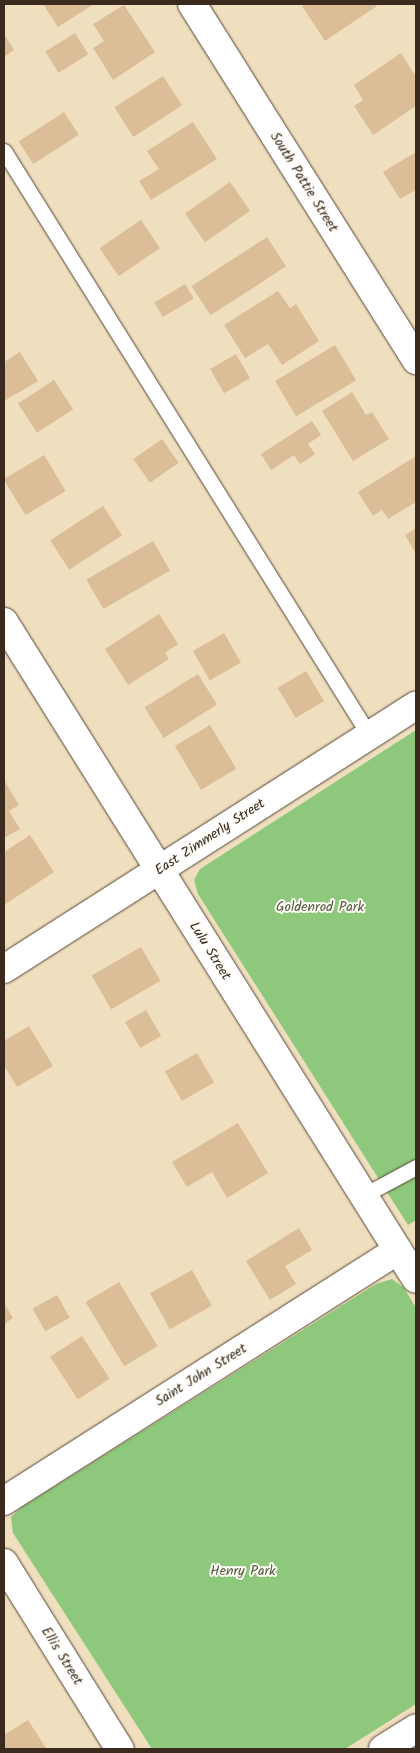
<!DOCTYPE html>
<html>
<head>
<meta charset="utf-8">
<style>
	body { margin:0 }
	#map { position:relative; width:420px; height:1753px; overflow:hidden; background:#efdfbf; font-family:Kalam,sans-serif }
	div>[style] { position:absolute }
	.green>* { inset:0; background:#8dc87c }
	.building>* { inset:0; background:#dbbd97; transform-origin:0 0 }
	.roads { filter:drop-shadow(0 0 1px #564536) drop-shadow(0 0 1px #564536) }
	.lane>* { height:15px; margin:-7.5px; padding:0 7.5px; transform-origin:7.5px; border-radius:7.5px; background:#fff }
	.street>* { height:28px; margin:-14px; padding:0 14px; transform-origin:14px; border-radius:14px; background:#fff }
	span { translate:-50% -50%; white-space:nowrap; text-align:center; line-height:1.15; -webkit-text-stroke:4px #fdfcf7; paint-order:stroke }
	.street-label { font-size:14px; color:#3b2a1e }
	.park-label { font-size:14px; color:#54593a }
	.frame { position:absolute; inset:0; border:5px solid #3b2a1e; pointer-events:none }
</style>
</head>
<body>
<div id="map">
	<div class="green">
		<div style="clip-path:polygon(416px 730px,416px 1220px,408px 1225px,198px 894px,194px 880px,200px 869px)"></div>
		<div style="clip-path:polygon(392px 1279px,404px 1288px,416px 1308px,416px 1704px,345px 1749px,152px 1749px,13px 1533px,11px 1517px,22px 1507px,376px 1284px)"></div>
	</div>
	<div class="building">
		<div style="clip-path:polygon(43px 4px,94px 4px,58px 27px)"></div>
		<div style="clip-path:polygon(305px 4px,376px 4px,377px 6px,325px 41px,302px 6px)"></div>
		<div style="clip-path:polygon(124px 5px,155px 52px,113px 80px,93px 48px,104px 41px,93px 24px)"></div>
		<div style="left:75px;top:33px;width:25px;height:35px;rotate:58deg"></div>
		<div style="clip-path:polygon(4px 34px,14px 50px,4px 57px)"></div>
		<div style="clip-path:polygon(401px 53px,416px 77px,416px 106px,373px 135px,354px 106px,363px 100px,354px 85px)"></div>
		<div style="left:163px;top:76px;width:35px;height:58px;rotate:57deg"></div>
		<div style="left:64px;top:112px;width:27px;height:54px;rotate:57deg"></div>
		<div style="clip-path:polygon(193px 122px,217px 159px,151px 200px,139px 181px,159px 169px,147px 151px)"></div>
		<div style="clip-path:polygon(416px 152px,416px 190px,400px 199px,383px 172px)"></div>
		<div style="left:230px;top:182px;width:35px;height:55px;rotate:55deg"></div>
		<div style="left:141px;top:220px;width:34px;height:50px;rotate:56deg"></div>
		<div style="left:267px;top:237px;width:35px;height:90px;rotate:57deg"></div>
		<div style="left:185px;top:284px;width:17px;height:36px;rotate:59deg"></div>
		<div style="clip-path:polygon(278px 291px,290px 308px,296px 304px,319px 341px,282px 365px,268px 344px,245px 358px,224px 325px)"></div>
		<div style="left:335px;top:345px;width:41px;height:70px;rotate:59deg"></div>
		<div style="clip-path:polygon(20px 352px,38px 381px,4px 401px,4px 362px)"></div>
		<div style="left:236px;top:354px;width:28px;height:30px;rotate:60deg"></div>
		<div style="left:54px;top:380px;width:35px;height:43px;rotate:57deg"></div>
		<div style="clip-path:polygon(352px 392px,366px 415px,372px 412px,389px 439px,353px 461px,322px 411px)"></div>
		<div style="clip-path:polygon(312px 421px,321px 435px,308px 444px,315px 454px,300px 464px,294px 455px,271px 470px,261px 454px)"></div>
		<div style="left:162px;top:439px;width:29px;height:35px;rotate:55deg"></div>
		<div style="left:44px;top:455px;width:42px;height:47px;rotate:59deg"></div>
		<div style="clip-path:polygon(416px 456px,416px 502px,388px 519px,382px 510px,373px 516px,358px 492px)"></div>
		<div style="left:103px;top:506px;width:35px;height:63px;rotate:57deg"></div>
		<div style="clip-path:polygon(416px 528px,416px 554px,405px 535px)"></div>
		<div style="left:153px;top:541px;width:34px;height:77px;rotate:60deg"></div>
		<div style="clip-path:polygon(159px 614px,178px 644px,165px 653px,169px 659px,128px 685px,105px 649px)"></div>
		<div style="left:224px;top:633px;width:34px;height:36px;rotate:60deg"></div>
		<div style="left:306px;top:671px;width:35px;height:33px;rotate:59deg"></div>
		<div style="left:198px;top:674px;width:36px;height:63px;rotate:58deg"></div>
		<div style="left:210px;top:725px;width:51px;height:41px;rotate:59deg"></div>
		<div style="clip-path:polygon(4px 780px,19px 805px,9px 811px,20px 829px,4px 838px)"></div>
		<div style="clip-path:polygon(30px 835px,54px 872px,4px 905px,4px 852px)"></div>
		<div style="left:141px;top:947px;width:39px;height:57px;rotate:60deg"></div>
		<div style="left:146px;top:1010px;width:30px;height:24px;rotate:60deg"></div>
		<div style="clip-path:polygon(29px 1026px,53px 1066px,17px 1087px,4px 1065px,4px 1041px)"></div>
		<div style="left:197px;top:1053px;width:34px;height:37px;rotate:60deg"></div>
		<div style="clip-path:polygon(238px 1123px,268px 1173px,227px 1198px,212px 1172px,187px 1187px,172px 1162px)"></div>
		<div style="clip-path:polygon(299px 1228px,312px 1250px,285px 1266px,296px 1284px,270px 1300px,246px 1261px)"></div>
		<div style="left:192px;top:1270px;width:41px;height:48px;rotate:61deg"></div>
		<div style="left:119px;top:1282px;width:75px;height:39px;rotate:59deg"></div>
		<div style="left:57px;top:1295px;width:26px;height:28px;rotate:61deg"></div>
		<div style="clip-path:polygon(4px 1303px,13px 1318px,4px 1324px)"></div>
		<div style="left:82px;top:1336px;width:51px;height:38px;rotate:57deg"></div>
		<div style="clip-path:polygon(28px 1720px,46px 1748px,4px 1749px,4px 1735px)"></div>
	</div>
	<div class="roads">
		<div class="lane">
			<div style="left:4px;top:151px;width:689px;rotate:57.99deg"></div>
			<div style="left:364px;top:1195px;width:59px;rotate:-28.3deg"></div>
		</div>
		<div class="street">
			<div style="left:192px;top:4px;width:421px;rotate:57.8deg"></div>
			<div style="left:4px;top:622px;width:775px;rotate:57.91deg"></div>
			<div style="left:4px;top:969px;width:489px;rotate:-32.6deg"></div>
			<div style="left:4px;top:1501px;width:467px;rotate:-32.5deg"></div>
			<div style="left:4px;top:1563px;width:219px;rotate:58.1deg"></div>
			<div style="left:383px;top:1749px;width:39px;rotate:-32deg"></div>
		</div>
	</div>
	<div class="street-label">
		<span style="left:304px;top:182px;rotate:58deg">South Pattie Street</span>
		<span style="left:210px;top:837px;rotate:-33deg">East Zimmerly Street</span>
		<span style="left:210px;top:951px;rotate:58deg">Lulu Street</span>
		<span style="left:201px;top:1375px;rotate:-32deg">Saint John Street</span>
		<span style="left:62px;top:1656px;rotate:58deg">Ellis Street</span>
	</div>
	<div class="park-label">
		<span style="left:320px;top:907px">Goldenrod Park</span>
		<span style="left:243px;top:1571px">Henry Park</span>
	</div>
	<div class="frame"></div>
</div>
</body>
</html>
